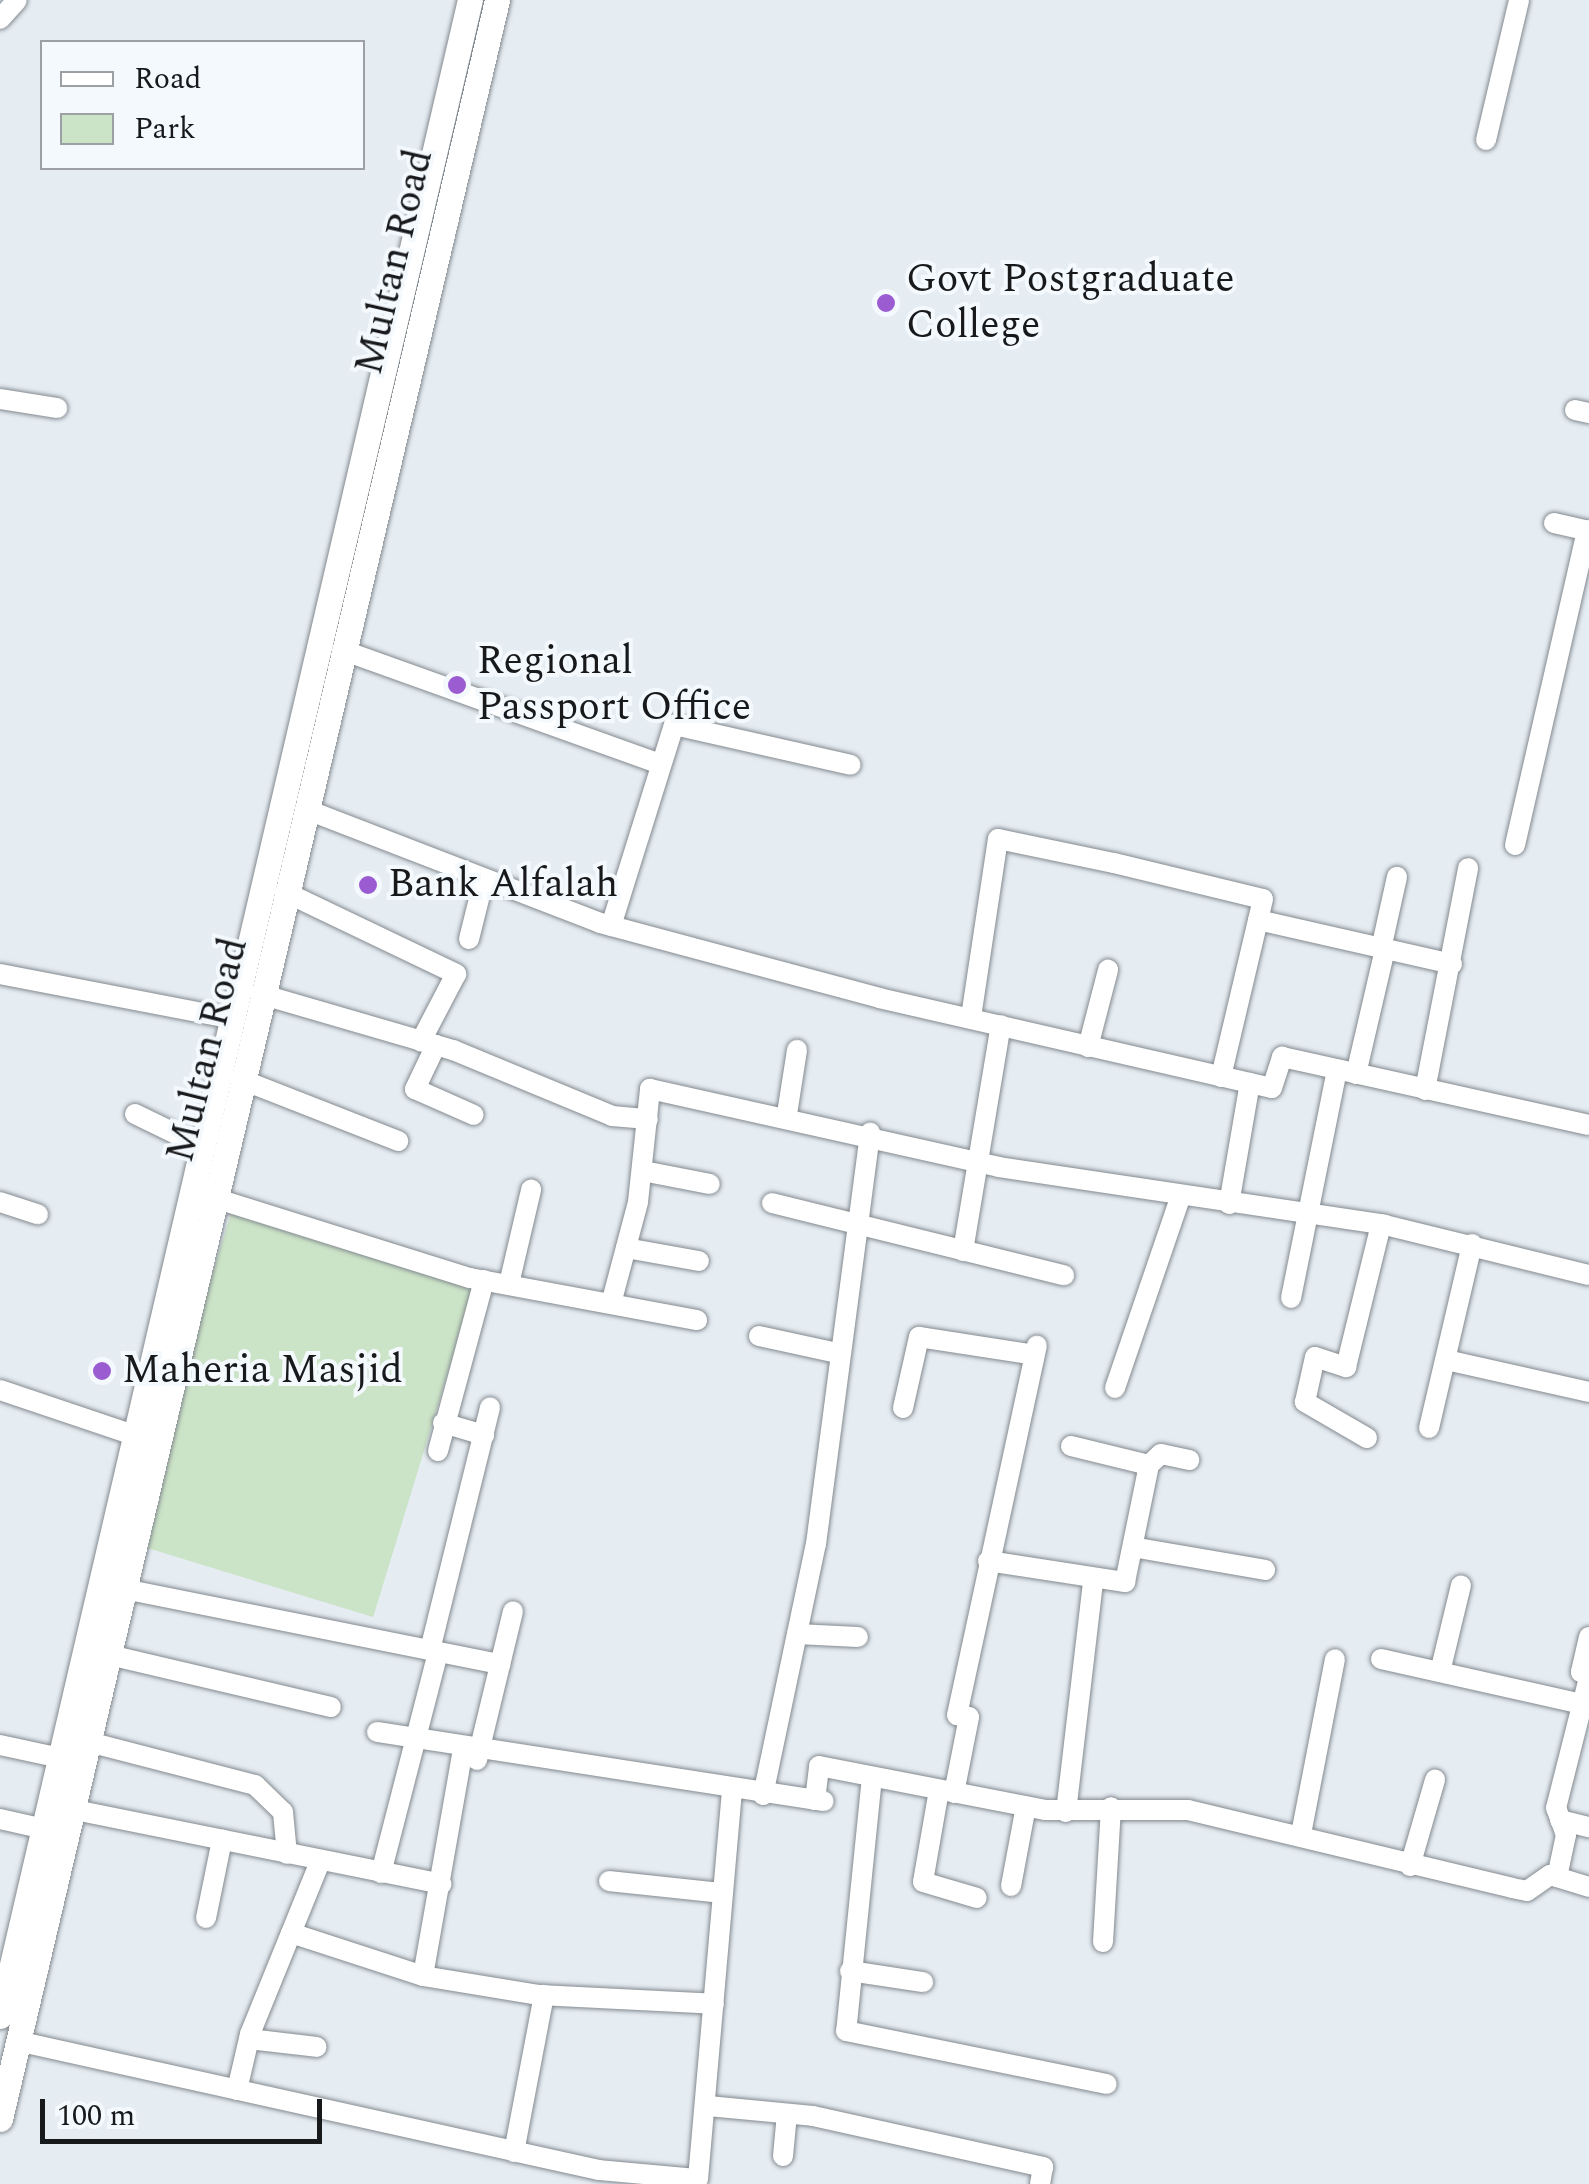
<!DOCTYPE html>
<html>
<head>
<meta charset="utf-8">
<style>
	body { margin:0 }
	#map { position:relative; width:1589px; height:2184px; overflow:hidden; background:#e5ecf2; font-family:Spectral,serif }
	div>[style] { position:absolute }
	.green>* { inset:0; background:#cbe3c7; transform-origin:0 0 }
	.roads { filter:drop-shadow(0 0 2px #838a8f) drop-shadow(0 0 2px #838a8f) }
	.minor>* { height:20px; margin:-10px; padding:0 10px; transform-origin:10px; border-radius:10px; background:#fff }
	.major>* { height:25px; margin:-12.5px; padding:0 12.5px; transform-origin:12.5px; border-radius:12.5px; background:#fff }
	.dots>* { width:28px; height:28px; translate:-50% -50%; box-sizing:border-box; border:5px solid #f4f9fe; border-radius:50% }
	span { translate:-50% -50%; white-space:nowrap; text-align:center; line-height:1.15; -webkit-text-stroke:8px #f4f9fe; paint-order:stroke }
	.street-label { font-size:40px; color:#17191b }
	.poi-label { font-size:40px; color:#17191b }
	.left { translate:0 -50%; text-align:left }
	.legend { position:absolute; left:40px; top:40px; width:325px; height:130px; box-sizing:border-box; background:#f4f9fe; border:2px solid #9c9fa3; margin:0; padding:12px 18px; list-style:none; font-size:30px; color:#17191b }
	.legend li { display:flex; align-items:center; gap:20px; height:50px }
	.legend b { width:50px; border:2px solid #9c9fa3 }
	.scale { position:absolute; left:40px; top:2099px; width:282px; height:45px; box-sizing:border-box; border:5px solid #17191b; border-top:0; padding-left:12px; font-size:30px; line-height:35px; white-space:nowrap; color:#17191b; -webkit-text-stroke:8px #f4f9fe; paint-order:stroke }
</style>
</head>
<body>
<div id="map">
	<div class="green">
		<div style="left:232px;top:1210px;width:254px;height:348px;rotate:17deg"></div>
	</div>
	<div class="roads">
		<div class="minor">
			<div style="left:0;top:19px;width:25px;rotate:-48deg"></div>
			<div style="left:1486px;top:140px;width:144px;rotate:-76.7deg"></div>
			<div style="left:0;top:399px;width:58px;rotate:9deg"></div>
			<div style="left:1575px;top:410px;width:14px;rotate:12deg"></div>
			<div style="left:1554px;top:523px;width:36px;rotate:13deg"></div>
			<div style="left:342px;top:650px;width:338px;rotate:19.7deg"></div>
			<div style="left:305px;top:809px;width:316px;rotate:21.1deg"></div>
			<div style="left:600px;top:923px;width:289px;rotate:15deg"></div>
			<div style="left:879px;top:998px;width:403px;rotate:12.9deg"></div>
			<div style="left:1272px;top:1088px;width:33px;rotate:-72deg"></div>
			<div style="left:1282px;top:1057px;width:314px;rotate:12.5deg"></div>
			<div style="left:1515px;top:845px;width:323px;rotate:-77.1deg"></div>
			<div style="left:285px;top:892px;width:190px;rotate:25.6deg"></div>
			<div style="left:456px;top:974px;width:76px;rotate:117.6deg"></div>
			<div style="left:1258px;top:920px;width:199px;rotate:12.8deg"></div>
			<div style="left:611px;top:926px;width:211px;rotate:-72.6deg"></div>
			<div style="left:674px;top:725px;width:181px;rotate:12.7deg"></div>
			<div style="left:469px;top:939px;width:62px;rotate:-76deg"></div>
			<div style="left:1381px;top:949px;width:74px;rotate:-77.5deg"></div>
			<div style="left:0;top:974px;width:232px;rotate:10.9deg"></div>
			<div style="left:260px;top:994px;width:201px;rotate:16.2deg"></div>
			<div style="left:453px;top:1050px;width:172px;rotate:22.5deg"></div>
			<div style="left:612px;top:1116px;width:36px;rotate:5deg"></div>
			<div style="left:971px;top:1017px;width:180px;rotate:-81.4deg"></div>
			<div style="left:998px;top:839px;width:118px;rotate:11.7deg"></div>
			<div style="left:1114px;top:863px;width:153px;rotate:13.6deg"></div>
			<div style="left:1263px;top:899px;width:183px;rotate:103.3deg"></div>
			<div style="left:436px;top:1045px;width:49px;rotate:115.5deg"></div>
			<div style="left:415px;top:1089px;width:64px;rotate:23.8deg"></div>
			<div style="left:1088px;top:1047px;width:80px;rotate:-75.4deg"></div>
			<div style="left:1356px;top:1074px;width:128px;rotate:-76.9deg"></div>
			<div style="left:240px;top:1079px;width:170px;rotate:21.4deg"></div>
			<div style="left:1425px;top:1090px;width:226px;rotate:-79deg"></div>
			<div style="left:135px;top:1114px;width:71px;rotate:25.8deg"></div>
			<div style="left:787px;top:1114px;width:65px;rotate:-81.1deg"></div>
			<div style="left:643px;top:1171px;width:68px;rotate:11deg"></div>
			<div style="left:211px;top:1197px;width:271px;rotate:17.4deg"></div>
			<div style="left:470px;top:1278px;width:231px;rotate:10.5deg"></div>
			<div style="left:0;top:1202px;width:40px;rotate:18deg"></div>
			<div style="left:772px;top:1203px;width:301px;rotate:13.9deg"></div>
			<div style="left:1229px;top:1204px;width:123px;rotate:-80.2deg"></div>
			<div style="left:626px;top:1248px;width:74px;rotate:10.1deg"></div>
			<div style="left:963px;top:1251px;width:229px;rotate:-80.5deg"></div>
			<div style="left:509px;top:1284px;width:97px;rotate:-76.8deg"></div>
			<div style="left:1291px;top:1298px;width:233px;rotate:-78.6deg"></div>
			<div style="left:612px;top:1300px;width:101px;rotate:-75.1deg"></div>
			<div style="left:638px;top:1202px;width:114px;rotate:-83.9deg"></div>
			<div style="left:650px;top:1089px;width:358px;rotate:12.6deg"></div>
			<div style="left:999px;top:1167px;width:390px;rotate:8.5deg"></div>
			<div style="left:1385px;top:1225px;width:210px;rotate:13.8deg"></div>
			<div style="left:759px;top:1336px;width:80px;rotate:12.3deg"></div>
			<div style="left:1446px;top:1360px;width:147px;rotate:12.6deg"></div>
			<div style="left:1115px;top:1388px;width:201px;rotate:-71.1deg"></div>
			<div style="left:0;top:1390px;width:138px;rotate:18.6deg"></div>
			<div style="left:903px;top:1408px;width:73px;rotate:-77.3deg"></div>
			<div style="left:919px;top:1337px;width:117px;rotate:8.8deg"></div>
			<div style="left:443px;top:1423px;width:43px;rotate:16.3deg"></div>
			<div style="left:1429px;top:1428px;width:189px;rotate:-76.8deg"></div>
			<div style="left:1367px;top:1438px;width:72px;rotate:-149.9deg"></div>
			<div style="left:1305px;top:1402px;width:46px;rotate:-77.5deg"></div>
			<div style="left:1315px;top:1357px;width:33px;rotate:18deg"></div>
			<div style="left:1346px;top:1367px;width:147px;rotate:-76.2deg"></div>
			<div style="left:1071px;top:1446px;width:80px;rotate:13.7deg"></div>
			<div style="left:1149px;top:1465px;width:16px;rotate:-43deg"></div>
			<div style="left:1161px;top:1454px;width:29px;rotate:12deg"></div>
			<div style="left:438px;top:1451px;width:177px;rotate:-74.9deg"></div>
			<div style="left:1138px;top:1548px;width:129px;rotate:9.8deg"></div>
			<div style="left:988px;top:1561px;width:139px;rotate:8.7deg"></div>
			<div style="left:1125px;top:1582px;width:119px;rotate:-78.4deg"></div>
			<div style="left:119px;top:1588px;width:389px;rotate:11.3deg"></div>
			<div style="left:797px;top:1634px;width:61px;rotate:2.8deg"></div>
			<div style="left:1589px;top:1637px;width:36px;rotate:103deg"></div>
			<div style="left:1581px;top:1672px;width:8px;rotate:14deg"></div>
			<div style="left:430px;top:1650px;width:250px;rotate:-76.1deg"></div>
			<div style="left:105px;top:1654px;width:232px;rotate:13.2deg"></div>
			<div style="left:1381px;top:1659px;width:206px;rotate:12.6deg"></div>
			<div style="left:1440px;top:1672px;width:89px;rotate:-76.4deg"></div>
			<div style="left:377px;top:1732px;width:452px;rotate:8.8deg"></div>
			<div style="left:85px;top:1741px;width:176px;rotate:14.5deg"></div>
			<div style="left:255px;top:1785px;width:39px;rotate:44deg"></div>
			<div style="left:283px;top:1812px;width:42px;rotate:84.6deg"></div>
			<div style="left:0;top:1745px;width:57px;rotate:12.1deg"></div>
			<div style="left:477px;top:1760px;width:153px;rotate:-76.4deg"></div>
			<div style="left:872px;top:1777px;width:255px;rotate:95.8deg"></div>
			<div style="left:846px;top:2031px;width:266px;rotate:11.5deg"></div>
			<div style="left:939px;top:1790px;width:93px;rotate:99.9deg"></div>
			<div style="left:923px;top:1882px;width:56px;rotate:16.5deg"></div>
			<div style="left:954px;top:1793px;width:77px;rotate:-78.8deg"></div>
			<div style="left:969px;top:1717px;width:12px;rotate:-171deg"></div>
			<div style="left:957px;top:1715px;width:378px;rotate:-77.8deg"></div>
			<div style="left:763px;top:1795px;width:257px;rotate:-78.1deg"></div>
			<div style="left:816px;top:1544px;width:415px;rotate:-82.5deg"></div>
			<div style="left:815px;top:1800px;width:34px;rotate:-83deg"></div>
			<div style="left:819px;top:1766px;width:230px;rotate:11deg"></div>
			<div style="left:1045px;top:1810px;width:143px"></div>
			<div style="left:1188px;top:1810px;width:333px;rotate:13.5deg"></div>
			<div style="left:1512px;top:1888px;width:15px;rotate:11deg"></div>
			<div style="left:1527px;top:1891px;width:28px;rotate:-35deg"></div>
			<div style="left:1550px;top:1875px;width:41px;rotate:17.1deg"></div>
			<div style="left:70px;top:1809px;width:379px;rotate:11.4deg"></div>
			<div style="left:1066px;top:1812px;width:231px;rotate:-83.3deg"></div>
			<div style="left:0;top:1819px;width:41px;rotate:12.7deg"></div>
			<div style="left:1560px;top:1820px;width:30px;rotate:14deg"></div>
			<div style="left:1301px;top:1834px;width:178px;rotate:-79deg"></div>
			<div style="left:1410px;top:1866px;width:90px;rotate:-73.8deg"></div>
			<div style="left:381px;top:1873px;width:228px;rotate:-75.5deg"></div>
			<div style="left:1557px;top:1877px;width:43px;rotate:-77.9deg"></div>
			<div style="left:1566px;top:1835px;width:29px;rotate:-110deg"></div>
			<div style="left:1556px;top:1808px;width:134px;rotate:-75.8deg"></div>
			<div style="left:609px;top:1881px;width:114px;rotate:6.1deg"></div>
			<div style="left:1011px;top:1886px;width:81px;rotate:-79.4deg"></div>
			<div style="left:206px;top:1918px;width:80px;rotate:-78.4deg"></div>
			<div style="left:291px;top:1933px;width:139px;rotate:18deg"></div>
			<div style="left:423px;top:1976px;width:118px;rotate:9.3deg"></div>
			<div style="left:539px;top:1995px;width:175px;rotate:2.9deg"></div>
			<div style="left:1103px;top:1942px;width:135px;rotate:-86.6deg"></div>
			<div style="left:850px;top:1971px;width:74px;rotate:8.6deg"></div>
			<div style="left:423px;top:1976px;width:231px;rotate:-80deg"></div>
			<div style="left:249px;top:2039px;width:68px;rotate:6.7deg"></div>
			<div style="left:17px;top:2041px;width:596px;rotate:12.5deg"></div>
			<div style="left:599px;top:2170px;width:99px;rotate:5.2deg"></div>
			<div style="left:698px;top:2179px;width:390px;rotate:-85deg"></div>
			<div style="left:237px;top:2090px;width:57px;rotate:-76.9deg"></div>
			<div style="left:250px;top:2034px;width:186px;rotate:-67.9deg"></div>
			<div style="left:708px;top:2106px;width:105px;rotate:5.4deg"></div>
			<div style="left:813px;top:2116px;width:236px;rotate:12.5deg"></div>
			<div style="left:1043px;top:2167px;width:17px;rotate:100deg"></div>
			<div style="left:514px;top:2152px;width:160px;rotate:-79.2deg"></div>
			<div style="left:783px;top:2156px;width:42px;rotate:-84.6deg"></div>
		</div>
		<div class="major">
			<div style="left:0;top:2016px;width:2070px;rotate:-76.88deg"></div>
			<div style="left:0;top:2119px;width:2177px;rotate:-76.8deg"></div>
		</div>
	</div>
	<div class="dots">
		<div style="left:886px;top:303px;background:#9b5cd2"></div>
		<div style="left:457px;top:685px;background:#9b5cd2"></div>
		<div style="left:368px;top:885px;background:#9b5cd2"></div>
		<div style="left:102px;top:1371px;background:#9b5cd2"></div>
	</div>
	<div class="street-label">
		<span style="left:395px;top:262px;rotate:-77deg">Multan Road</span>
		<span style="left:208px;top:1050px;rotate:-76deg">Multan Road</span>
	</div>
	<div class="poi-label">
		<span class="left" style="left:906px;top:303px">Govt Postgraduate<br>College</span>
		<span class="left" style="left:477px;top:685px">Regional<br>Passport Office</span>
		<span class="left" style="left:388px;top:885px">Bank Alfalah</span>
		<span class="left" style="left:122px;top:1371px">Maheria Masjid</span>
	</div>
	<ul class="legend">
	<li><b style="height:12px;background:#fff"></b>Road</li>
	<li><b style="height:28px;background:#cbe3c7"></b>Park</li>
	</ul>
	<div class="scale">100 m</div>
</div>
</body>
</html>
